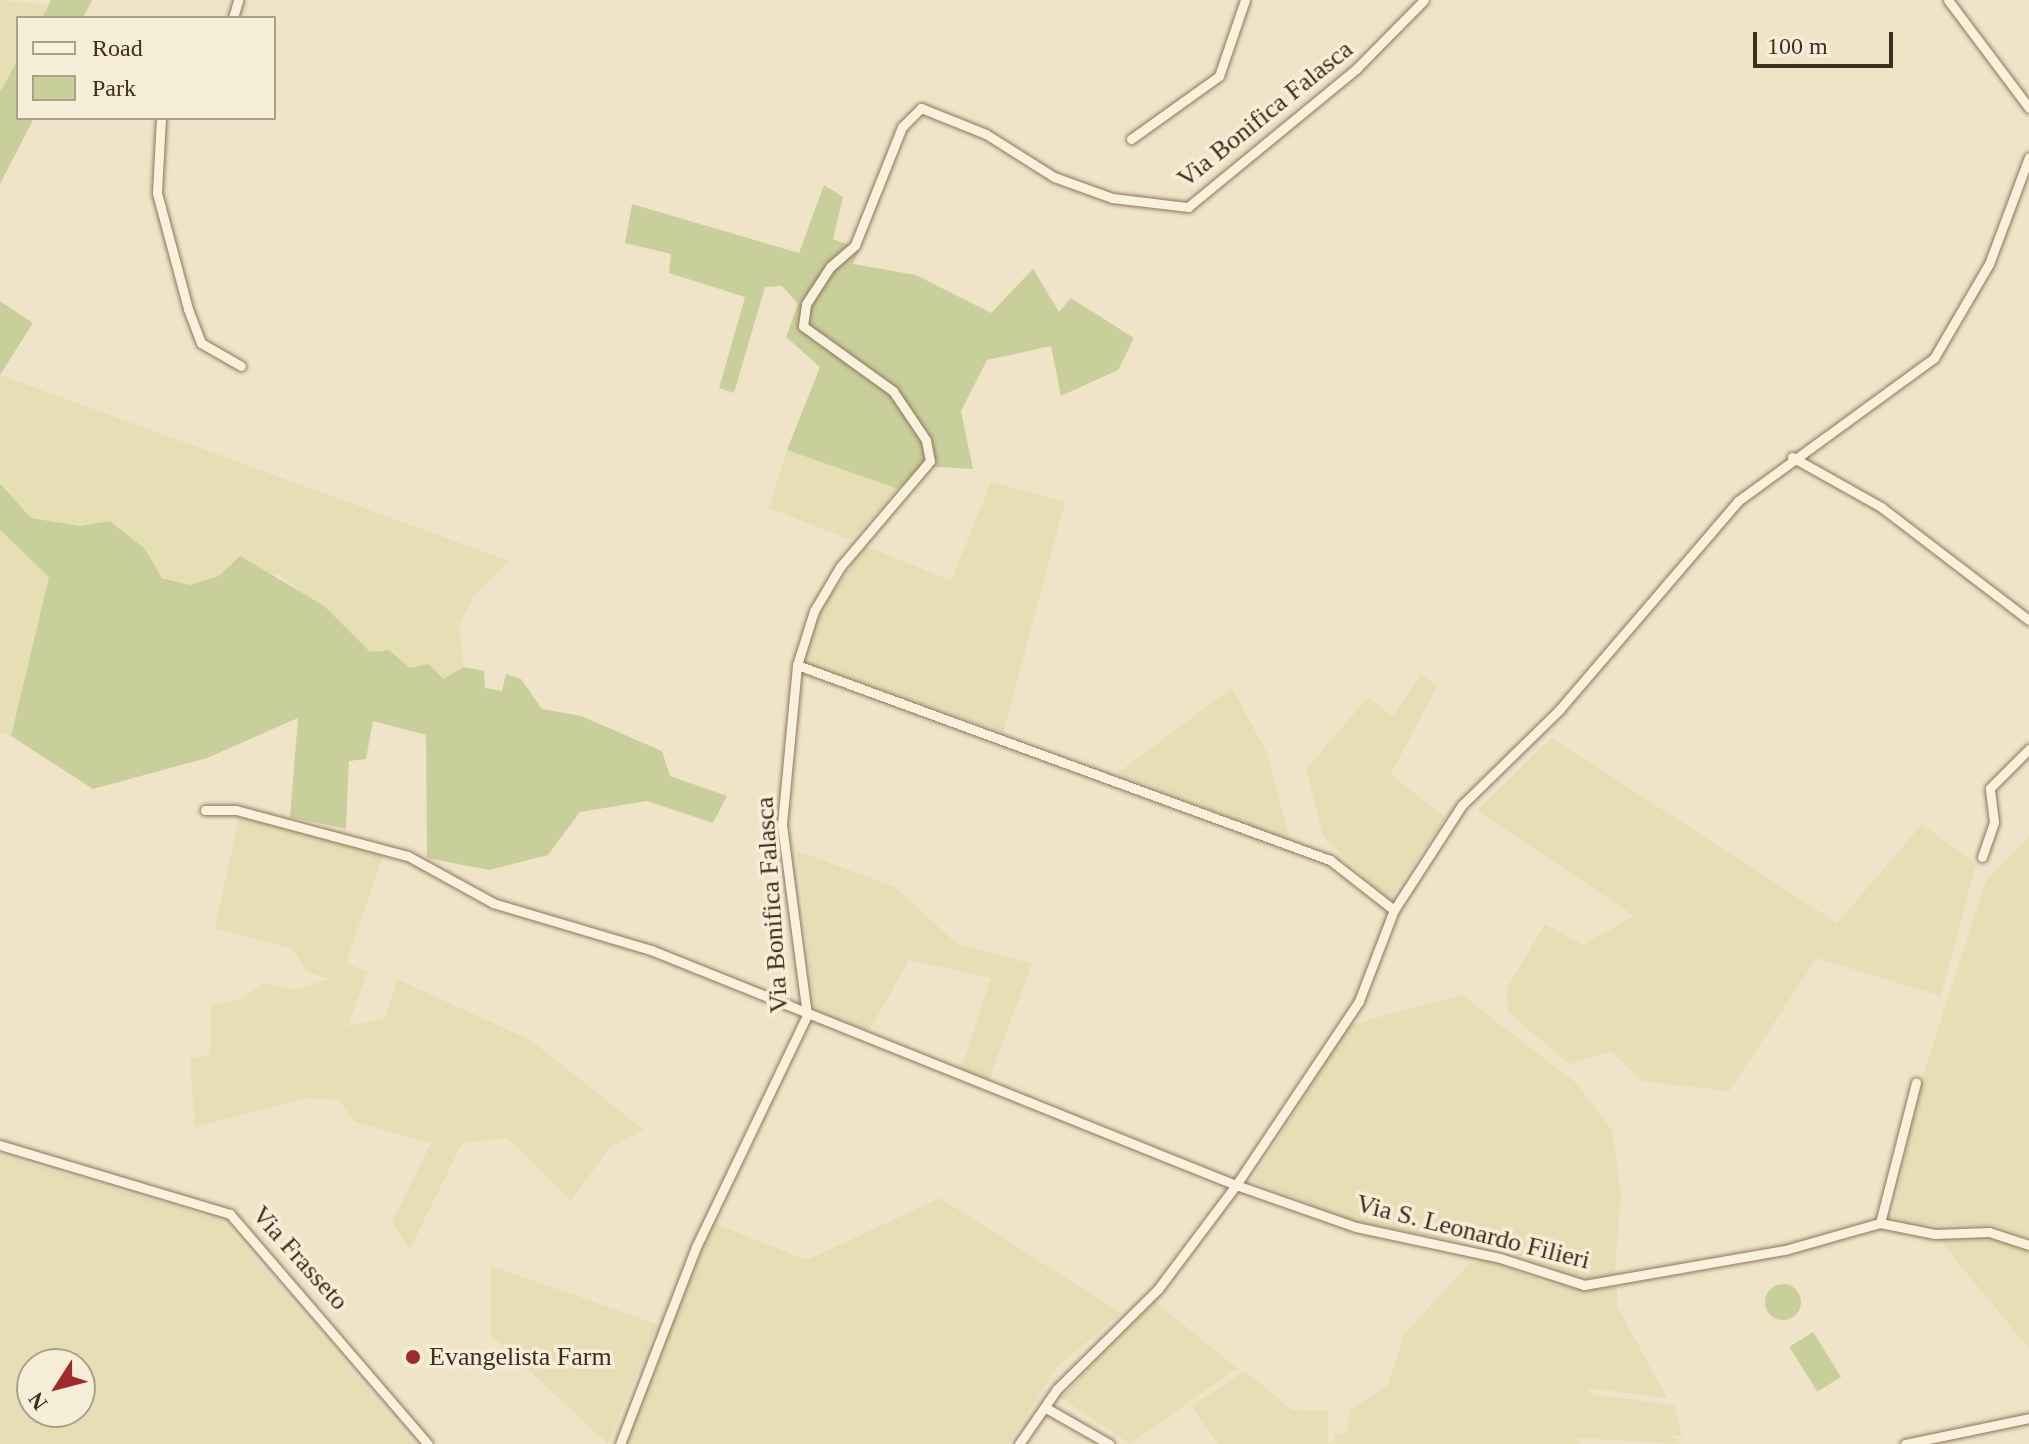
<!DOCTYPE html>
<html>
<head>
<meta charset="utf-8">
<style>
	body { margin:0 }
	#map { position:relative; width:2029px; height:1444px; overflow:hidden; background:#f0e4c8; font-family:Georgia,serif }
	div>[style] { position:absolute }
	.farmland>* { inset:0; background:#e6deb5 }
	.green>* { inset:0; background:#c9cf9b; transform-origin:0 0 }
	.round { border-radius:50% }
	.roads { filter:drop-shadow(0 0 2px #8d765c) drop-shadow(0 0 2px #8d765c) }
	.minor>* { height:9px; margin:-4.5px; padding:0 4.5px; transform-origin:4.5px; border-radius:4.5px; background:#faf1dc }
	.dots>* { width:22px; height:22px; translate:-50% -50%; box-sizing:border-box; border:4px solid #f7eed8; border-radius:50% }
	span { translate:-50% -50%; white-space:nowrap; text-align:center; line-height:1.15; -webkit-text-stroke:7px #f7eed8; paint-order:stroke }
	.street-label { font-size:26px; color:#3d2e20 }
	.poi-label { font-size:26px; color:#3d2e20 }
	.left { translate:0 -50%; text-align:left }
	.legend { position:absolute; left:16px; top:16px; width:260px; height:104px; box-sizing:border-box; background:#f7eed8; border:2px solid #ada18e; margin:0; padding:10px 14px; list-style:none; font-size:24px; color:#3d2e20 }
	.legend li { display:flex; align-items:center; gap:16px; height:40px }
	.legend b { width:40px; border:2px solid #ada18e }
	.north { position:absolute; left:16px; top:1348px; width:80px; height:80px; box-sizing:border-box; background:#f7eed8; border:2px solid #ada18e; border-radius:50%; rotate:234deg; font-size:22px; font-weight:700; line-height:32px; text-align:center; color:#3d2e20 }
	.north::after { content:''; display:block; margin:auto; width:28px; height:36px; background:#9e2a2b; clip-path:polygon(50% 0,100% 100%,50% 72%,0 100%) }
	.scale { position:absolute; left:1753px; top:32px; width:140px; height:36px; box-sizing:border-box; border:4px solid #3d2e20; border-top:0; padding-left:10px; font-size:24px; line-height:28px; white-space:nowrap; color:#3d2e20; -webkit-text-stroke:6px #f7eed8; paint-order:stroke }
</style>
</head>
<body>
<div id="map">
	<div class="farmland">
		<div style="clip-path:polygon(0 0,49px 5px,42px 18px,18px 18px,18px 60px,0 92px)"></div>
		<div style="clip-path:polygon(0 375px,509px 561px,474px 596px,459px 625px,464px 667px,443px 679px,410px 668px,389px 650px,370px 652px,279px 574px,190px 585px,162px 577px,145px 549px,110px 521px,80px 526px,31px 518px,0 482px)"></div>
		<div style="clip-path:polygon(787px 450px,898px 489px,851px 540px,769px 508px)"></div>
		<div style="clip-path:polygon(991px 482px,1065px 502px,1003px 733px,804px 662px,815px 618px,866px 546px,951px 581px)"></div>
		<div style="clip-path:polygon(0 530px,49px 577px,11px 736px,0 732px)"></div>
		<div style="clip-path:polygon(1421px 674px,1437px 686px,1391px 774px,1445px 818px,1388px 901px,1323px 836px,1306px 769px,1368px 697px,1393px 717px)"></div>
		<div style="clip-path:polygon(1232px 688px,1267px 753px,1290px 840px,1116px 774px)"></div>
		<div style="clip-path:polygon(1552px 738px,1837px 923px,1922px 824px,1976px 864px,1941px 996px,1817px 958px,1729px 1091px,1642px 1081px,1611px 1051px,1569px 1064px,1508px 1012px,1507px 988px,1545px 924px,1583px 945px,1634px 916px,1477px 810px)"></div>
		<div style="clip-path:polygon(239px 817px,384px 853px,346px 963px,367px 972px,348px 1026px,385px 1019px,397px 979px,530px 1040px,644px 1130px,610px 1147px,571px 1201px,508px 1138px,462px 1143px,410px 1249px,392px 1222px,431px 1143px,354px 1122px,339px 1100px,307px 1098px,195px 1127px,190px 1059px,210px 1054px,211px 1005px,242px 999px,264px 983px,295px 990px,328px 979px,306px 971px,293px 949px,215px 928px)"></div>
		<div style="clip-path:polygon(2029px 836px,2029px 1237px,1994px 1225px,1912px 1225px,1893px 1217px,1919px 1087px,1986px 881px)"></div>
		<div style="clip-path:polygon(797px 851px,895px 887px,957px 944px,1032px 964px,989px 1079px,961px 1070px,991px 978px,909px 960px,869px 1031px,815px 1011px)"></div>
		<div style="clip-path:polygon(1462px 995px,1576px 1083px,1612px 1130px,1621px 1194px,1614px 1278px,1576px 1278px,1509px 1251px,1354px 1221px,1252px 1181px,1349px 1025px)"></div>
		<div style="clip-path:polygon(evenodd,0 1155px,222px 1221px,414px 1444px,0 1444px,0 1155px,32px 1364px,80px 1364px,80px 1412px,32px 1412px,32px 1364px)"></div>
		<div style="clip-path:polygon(940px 1198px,1121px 1313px,1057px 1367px,1008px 1444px,625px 1444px,711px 1222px,807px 1260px)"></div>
		<div style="clip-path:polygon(1991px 1237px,2029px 1250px,2029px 1349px,1938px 1238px)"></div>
		<div style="clip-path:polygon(1487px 1259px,1548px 1284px,1617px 1288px,1617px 1306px,1667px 1398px,1588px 1388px,1593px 1395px,1674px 1405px,1682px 1436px,1670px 1435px,1681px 1444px,1578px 1438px,1580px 1444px,1218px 1444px,1191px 1406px,1245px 1371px,1292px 1410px,1328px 1411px,1328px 1442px,1335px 1444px,1335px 1435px,1347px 1432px,1350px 1410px,1388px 1385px,1404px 1334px,1469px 1264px)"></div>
		<div style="clip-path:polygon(491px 1266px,657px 1324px,608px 1444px,490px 1334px)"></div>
		<div style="clip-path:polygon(1153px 1300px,1237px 1368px,1130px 1444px,1061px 1398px)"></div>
	</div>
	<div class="green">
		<div style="clip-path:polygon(51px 0,92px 0,83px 18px,42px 18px)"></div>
		<div style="clip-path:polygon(18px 60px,18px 118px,34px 118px,0 184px,0 92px)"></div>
		<div style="clip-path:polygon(824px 185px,843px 197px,833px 239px,860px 249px,853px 264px,916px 275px,991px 313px,1033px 269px,1059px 312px,1071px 298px,1134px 338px,1118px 370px,1061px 396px,1051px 346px,987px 360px,961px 411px,973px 469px,922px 466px,898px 489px,787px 450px,820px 367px,786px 337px,798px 304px,782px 286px,765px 287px,734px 393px,719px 388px,745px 297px,669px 273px,671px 254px,625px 243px,632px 204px,799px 253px)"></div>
		<div style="clip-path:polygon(0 301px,33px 323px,0 375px)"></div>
		<div style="clip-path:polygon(0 483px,31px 518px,80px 526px,110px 521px,145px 549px,162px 578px,190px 585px,219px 576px,240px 556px,324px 606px,370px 652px,389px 650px,410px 668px,429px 664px,443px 679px,464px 667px,484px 671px,485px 688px,502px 691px,506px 674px,521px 679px,542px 709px,581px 716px,662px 751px,670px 776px,727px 796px,713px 823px,647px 801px,580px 812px,548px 855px,489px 870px,427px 858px,426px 735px,373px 721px,366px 759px,349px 761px,346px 829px,290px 817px,298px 718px,207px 758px,93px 789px,11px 736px,49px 577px,0 530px)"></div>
		<div class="round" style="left:1765px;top:1284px;width:36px;height:36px"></div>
		<div style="left:1813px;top:1332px;width:53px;height:28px;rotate:58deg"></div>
	</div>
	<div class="roads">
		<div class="minor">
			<div style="left:1948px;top:0;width:135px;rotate:53.1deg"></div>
			<div style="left:233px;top:18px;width:19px;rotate:-74deg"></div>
			<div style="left:161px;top:118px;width:75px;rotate:93.1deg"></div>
			<div style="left:157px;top:193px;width:120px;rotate:75deg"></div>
			<div style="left:188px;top:309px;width:36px;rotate:69deg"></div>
			<div style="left:201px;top:343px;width:46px;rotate:29.9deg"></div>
			<div style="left:1131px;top:139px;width:108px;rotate:-35.6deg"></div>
			<div style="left:1219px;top:76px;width:80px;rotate:-71.1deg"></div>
			<div style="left:1792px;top:457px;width:102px;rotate:29.3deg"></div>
			<div style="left:1881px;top:507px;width:186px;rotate:37.4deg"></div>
			<div style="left:797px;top:665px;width:568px;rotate:20.1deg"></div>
			<div style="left:1330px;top:860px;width:81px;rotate:38deg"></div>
			<div style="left:205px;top:810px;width:31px"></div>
			<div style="left:236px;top:810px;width:178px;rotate:15deg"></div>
			<div style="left:408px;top:856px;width:97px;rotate:28.9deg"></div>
			<div style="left:493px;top:903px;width:165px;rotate:16.6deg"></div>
			<div style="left:651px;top:950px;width:630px;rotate:21.89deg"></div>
			<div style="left:1236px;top:1185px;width:221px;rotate:-56.2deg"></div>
			<div style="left:1359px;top:1001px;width:97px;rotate:-69deg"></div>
			<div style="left:1394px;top:910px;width:125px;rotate:-57.1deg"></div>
			<div style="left:1462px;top:805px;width:136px;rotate:-44.4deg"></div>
			<div style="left:1559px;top:710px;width:275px;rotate:-49.4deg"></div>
			<div style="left:1738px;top:501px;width:243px;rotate:-36.1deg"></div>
			<div style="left:1934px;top:358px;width:109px;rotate:-59.7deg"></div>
			<div style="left:1989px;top:264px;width:114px;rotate:-69.5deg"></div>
			<div style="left:1982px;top:857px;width:37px;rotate:-71deg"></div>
			<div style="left:1994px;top:822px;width:34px;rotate:-97deg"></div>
			<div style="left:1990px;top:788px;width:55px;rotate:-45deg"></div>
			<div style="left:0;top:1145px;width:240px;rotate:16.7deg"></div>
			<div style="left:230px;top:1214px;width:303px;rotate:49.3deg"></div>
			<div style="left:1880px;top:1223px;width:145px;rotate:-75.6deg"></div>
			<div style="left:1046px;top:1408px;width:73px;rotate:29.7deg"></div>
			<div style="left:620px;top:1444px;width:211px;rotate:-68.9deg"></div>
			<div style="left:696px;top:1247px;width:257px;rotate:-64.4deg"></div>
			<div style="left:807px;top:1015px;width:193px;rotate:-97.5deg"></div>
			<div style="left:782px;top:824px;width:160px;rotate:-84.6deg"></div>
			<div style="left:797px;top:665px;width:57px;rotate:-72.5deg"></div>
			<div style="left:814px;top:611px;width:51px;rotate:-59.4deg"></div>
			<div style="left:840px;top:567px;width:139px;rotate:-49.7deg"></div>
			<div style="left:930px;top:461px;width:21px;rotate:-101deg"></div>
			<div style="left:926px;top:440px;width:59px;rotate:-124deg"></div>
			<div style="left:893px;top:391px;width:111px;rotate:-144.2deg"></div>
			<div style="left:803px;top:326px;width:22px;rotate:-82deg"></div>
			<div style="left:806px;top:304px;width:44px;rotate:-57deg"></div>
			<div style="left:830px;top:267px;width:33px;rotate:-41deg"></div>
			<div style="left:855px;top:245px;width:127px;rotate:-68.3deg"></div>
			<div style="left:902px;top:127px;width:27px;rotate:-45deg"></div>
			<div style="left:921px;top:108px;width:70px;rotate:21.8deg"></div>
			<div style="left:986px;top:134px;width:80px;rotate:32.3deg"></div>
			<div style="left:1054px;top:177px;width:62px;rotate:19.9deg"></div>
			<div style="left:1112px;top:198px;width:77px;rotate:6.8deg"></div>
			<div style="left:1188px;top:207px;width:219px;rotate:-39.4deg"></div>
			<div style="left:1357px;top:68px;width:95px;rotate:-45.4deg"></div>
			<div style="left:1019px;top:1444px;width:67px;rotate:-55.4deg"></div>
			<div style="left:1057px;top:1389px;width:142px;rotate:-44.7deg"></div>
			<div style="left:1158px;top:1289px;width:130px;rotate:-53.1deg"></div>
			<div style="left:1236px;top:1185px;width:127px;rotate:19.3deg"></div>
			<div style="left:1356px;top:1227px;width:147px;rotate:12.1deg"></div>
			<div style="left:1500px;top:1258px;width:88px;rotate:17.8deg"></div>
			<div style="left:1584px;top:1285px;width:204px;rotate:-9.9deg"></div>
			<div style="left:1785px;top:1250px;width:99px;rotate:-15.9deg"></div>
			<div style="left:1880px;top:1223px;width:56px;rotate:11.3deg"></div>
			<div style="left:1935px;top:1234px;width:54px;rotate:-2.1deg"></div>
			<div style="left:1989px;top:1232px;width:42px;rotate:18deg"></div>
			<div style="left:1905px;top:1444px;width:127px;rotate:-11.8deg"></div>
		</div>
	</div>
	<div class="dots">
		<div style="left:413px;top:1357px;background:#9e2a2b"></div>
	</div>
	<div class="street-label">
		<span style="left:1265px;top:114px;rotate:-39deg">Via Bonifica Falasca</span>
		<span style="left:772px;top:905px;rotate:-94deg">Via Bonifica Falasca</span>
		<span style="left:1473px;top:1232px;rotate:14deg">Via S. Leonardo Filieri</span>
		<span style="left:300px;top:1258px;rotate:48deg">Via Frasseto</span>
	</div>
	<div class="poi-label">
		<span class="left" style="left:429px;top:1357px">Evangelista Farm</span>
	</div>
	<ul class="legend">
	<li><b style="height:10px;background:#faf1dc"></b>Road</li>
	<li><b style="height:22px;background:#c9cf9b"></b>Park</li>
	</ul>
	<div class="north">N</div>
	<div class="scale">100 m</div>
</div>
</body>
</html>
